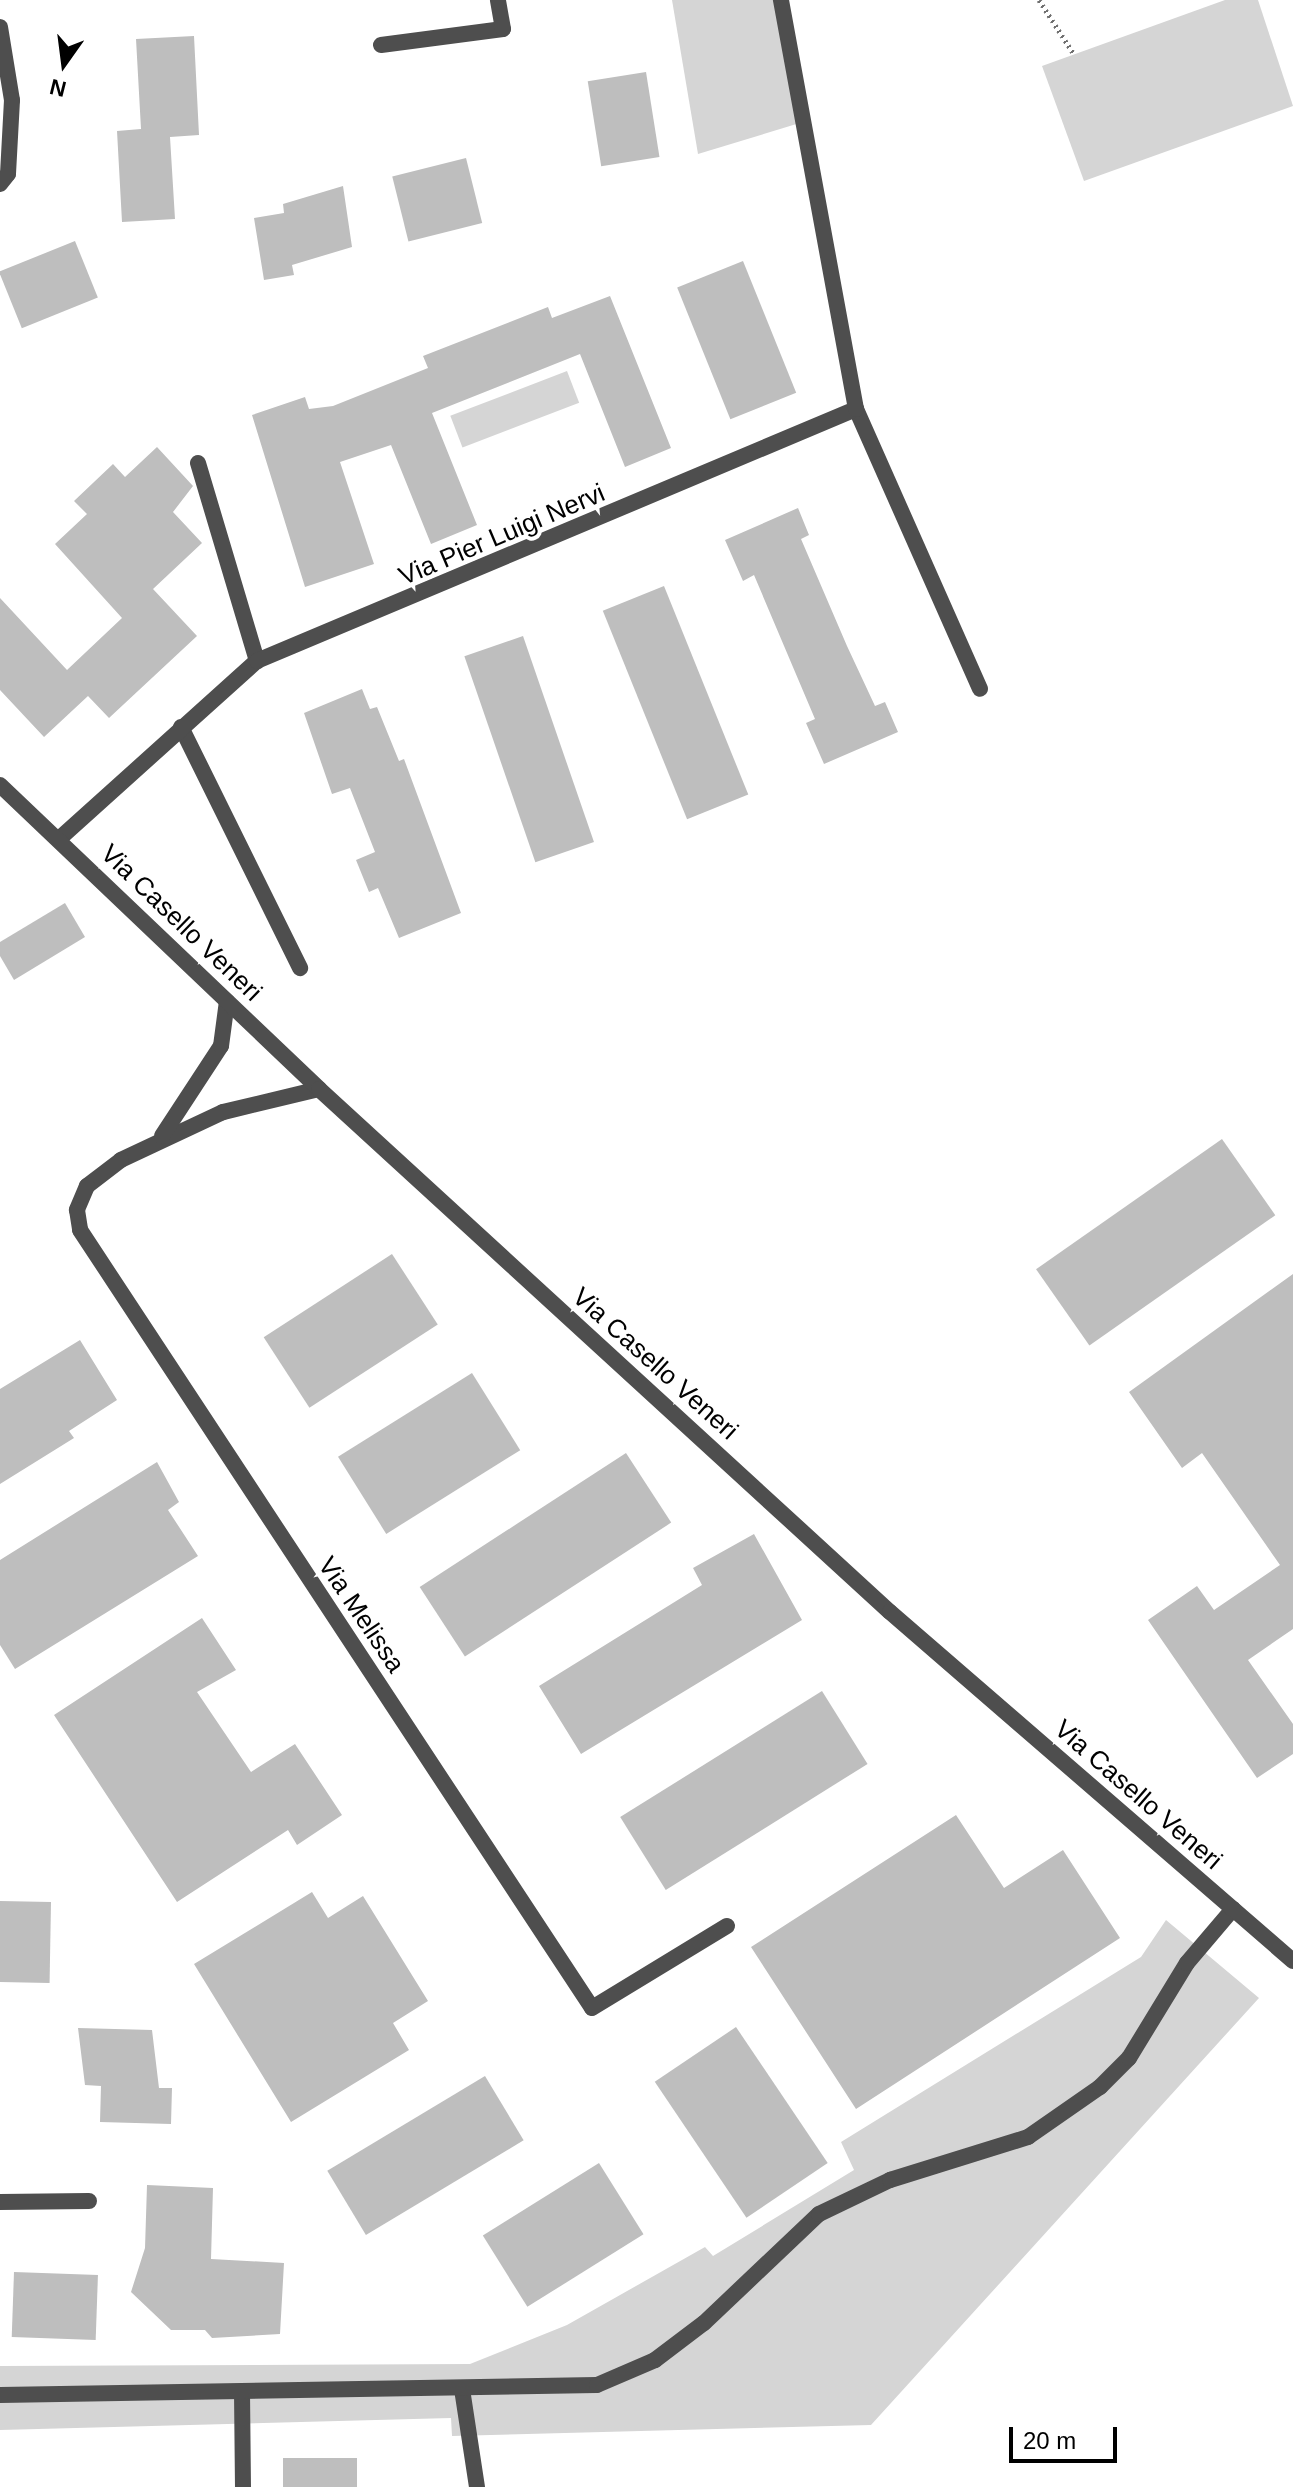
<!DOCTYPE html>
<html>
<head>
<meta charset="utf-8">
<style>
	body { margin:0 }
	#map { position:relative; width:1293px; height:2487px; overflow:hidden; background:#fff; font-family:Helvetica,sans-serif }
	div>[style] { position:absolute }
	.green>* { inset:0; background:#d5d5d5; transform-origin:0 0 }
	.building>* { inset:0; background:#bebebe; transform-origin:0 0 }
	.path>* { height:5px; margin-top:-2.5px; transform-origin:0; background:repeating-linear-gradient(90deg,#707070 0 2px,transparent 0 6px) }
	.pedestrian>* { height:16px; margin:-8px; padding:0 8px; transform-origin:8px; border-radius:8px; background:#4e4e4e }
	.minor>* { height:16px; margin:-8px; padding:0 8px; transform-origin:8px; border-radius:8px; background:#4e4e4e }
	.tertiary>* { height:16px; margin:-8px; padding:0 8px; transform-origin:8px; border-radius:8px; background:#4e4e4e }
	span { translate:-50% -50%; white-space:nowrap; text-align:center; line-height:1.15; -webkit-text-stroke:8px #fff; paint-order:stroke }
	.street-label { font-size:26px; color:#000 }
	.north { position:absolute; left:24px; top:24px; width:80px; height:80px; -webkit-text-stroke:6px #fff; paint-order:stroke; rotate:194deg; font-size:22px; font-weight:700; line-height:32px; text-align:center; color:#000 }
	.north::after { content:''; display:block; margin:auto; width:28px; height:36px; background:#000; clip-path:polygon(50% 0,100% 100%,50% 72%,0 100%) }
	.scale { position:absolute; left:1009px; top:2427px; width:108px; height:36px; box-sizing:border-box; border:4px solid #000; border-top:0; padding-left:10px; font-size:24px; line-height:28px; white-space:nowrap; color:#000; -webkit-text-stroke:6px #fff; paint-order:stroke }
</style>
</head>
<body>
<div id="map">
	<div class="green">
		<div style="clip-path:polygon(672px 0,781px 0,803px 122px,698px 154px)"></div>
		<div style="clip-path:polygon(1225px 0,1258px 0,1293px 106px,1084px 181px,1042px 66px)"></div>
		<div style="left:567px;top:371px;width:34px;height:125px;rotate:69deg"></div>
		<div style="clip-path:polygon(1166px 1920px,1259px 1998px,871px 2425px,452px 2436px,451px 2418px,0 2430px,0 2366px,470px 2364px,567px 2325px,705px 2247px,713px 2256px,854px 2170px,841px 2142px,1141px 1957px)"></div>
	</div>
	<div class="building">
		<div style="clip-path:polygon(194px 36px,199px 135px,170px 137px,175px 219px,122px 222px,117px 131px,141px 129px,136px 39px)"></div>
		<div style="left:646px;top:72px;width:86px;height:59px;rotate:81deg"></div>
		<div style="left:466px;top:158px;width:67px;height:76px;rotate:76deg"></div>
		<div style="clip-path:polygon(343px 186px,352px 247px,292px 265px,294px 275px,264px 280px,254px 218px,284px 213px,283px 204px)"></div>
		<div style="left:75px;top:241px;width:61px;height:82px;rotate:68deg"></div>
		<div style="left:743px;top:261px;width:142px;height:71px;rotate:68deg"></div>
		<div style="clip-path:polygon(610px 296px,671px 448px,625px 467px,580px 354px,432px 413px,477px 525px,431px 544px,391px 445px,340px 462px,374px 564px,305px 587px,252px 415px,305px 397px,309px 409px,333px 406px,428px 368px,423px 356px,548px 307px,552px 318px)"></div>
		<div style="clip-path:polygon(157px 447px,193px 486px,173px 512px,202px 543px,153px 589px,197px 636px,109px 718px,88px 696px,44px 737px,0 690px,0 598px,67px 670px,122px 618px,55px 544px,87px 514px,74px 501px,113px 464px,125px 477px)"></div>
		<div style="clip-path:polygon(798px 508px,809px 535px,801px 539px,847px 646px,875px 706px,885px 702px,898px 732px,824px 764px,806px 723px,815px 719px,754px 575px,743px 581px,725px 540px)"></div>
		<div style="left:664px;top:586px;width:225px;height:66px;rotate:68deg"></div>
		<div style="left:523px;top:636px;width:218px;height:62px;rotate:71deg"></div>
		<div style="clip-path:polygon(362px 689px,370px 709px,377px 707px,399px 761px,404px 759px,461px 913px,399px 938px,378px 888px,369px 892px,356px 860px,375px 852px,350px 788px,332px 794px,304px 713px)"></div>
		<div style="clip-path:polygon(65px 903px,85px 937px,14px 980px,0 956px,0 942px)"></div>
		<div style="left:1222px;top:1139px;width:93px;height:227px;rotate:55deg"></div>
		<div style="left:392px;top:1254px;width:84px;height:153px;rotate:57deg"></div>
		<div style="clip-path:polygon(1293px 1274px,1293px 1629px,1248px 1660px,1293px 1724px,1293px 1754px,1257px 1778px,1148px 1620px,1197px 1586px,1214px 1610px,1280px 1565px,1202px 1453px,1182px 1468px,1129px 1392px)"></div>
		<div style="clip-path:polygon(80px 1340px,117px 1400px,69px 1431px,74px 1438px,0 1484px,0 1389px)"></div>
		<div style="left:472px;top:1373px;width:91px;height:158px;rotate:58deg"></div>
		<div style="left:626px;top:1453px;width:83px;height:246px;rotate:57deg"></div>
		<div style="clip-path:polygon(157px 1462px,179px 1502px,168px 1510px,198px 1556px,15px 1669px,0 1645px,0 1560px)"></div>
		<div style="clip-path:polygon(754px 1534px,802px 1620px,581px 1754px,539px 1686px,702px 1585px,693px 1568px)"></div>
		<div style="clip-path:polygon(202px 1618px,236px 1670px,197px 1692px,251px 1772px,295px 1744px,342px 1815px,297px 1845px,288px 1830px,177px 1902px,54px 1715px)"></div>
		<div style="left:822px;top:1691px;width:86px;height:238px;rotate:58deg"></div>
		<div style="clip-path:polygon(956px 1815px,1004px 1888px,1063px 1850px,1120px 1938px,856px 2109px,751px 1947px)"></div>
		<div style="clip-path:polygon(312px 1892px,328px 1918px,363px 1896px,428px 2001px,393px 2023px,409px 2050px,291px 2122px,194px 1964px)"></div>
		<div style="left:0;top:1901px;width:51px;height:81px;rotate:1deg"></div>
		<div style="left:736px;top:2027px;width:164px;height:98px;rotate:56deg"></div>
		<div style="clip-path:polygon(78px 2028px,152px 2030px,159px 2088px,172px 2088px,171px 2124px,100px 2122px,101px 2086px,85px 2085px)"></div>
		<div style="left:485px;top:2076px;width:75px;height:184px;rotate:59deg"></div>
		<div style="left:599px;top:2163px;width:84px;height:137px;rotate:58deg"></div>
		<div style="clip-path:polygon(147px 2185px,213px 2188px,211px 2259px,284px 2263px,280px 2334px,212px 2338px,205px 2330px,171px 2330px,131px 2292px,145px 2248px)"></div>
		<div style="left:14px;top:2272px;width:84px;height:65px;rotate:2deg"></div>
		<div style="left:283px;top:2458px;width:74px;height:29px"></div>
	</div>
	<div class="path">
		<div style="left:1039px;top:0;width:64px;rotate:57.1deg"></div>
	</div>
	<div class="pedestrian">
		<div style="left:198px;top:463px;width:207px;rotate:73.4deg"></div>
		<div style="left:462px;top:2389px;width:99px;rotate:81.3deg"></div>
		<div style="left:242px;top:2392px;width:95px;rotate:89.4deg"></div>
		<div style="left:0;top:2395px;width:597px;rotate:-0.96deg"></div>
		<div style="left:597px;top:2385px;width:63px;rotate:-23.3deg"></div>
		<div style="left:655px;top:2360px;width:61px;rotate:-37.1deg"></div>
		<div style="left:704px;top:2323px;width:158px;rotate:-43.5deg"></div>
		<div style="left:819px;top:2214px;width:79px;rotate:-25.6deg"></div>
		<div style="left:890px;top:2180px;width:145px;rotate:-17.3deg"></div>
		<div style="left:1028px;top:2137px;width:88px;rotate:-34.8deg"></div>
		<div style="left:1100px;top:2087px;width:41px;rotate:-45deg"></div>
		<div style="left:1129px;top:2058px;width:111px;rotate:-58.6deg"></div>
		<div style="left:1187px;top:1963px;width:71px;rotate:-49.6deg"></div>
	</div>
	<div class="minor">
		<div style="left:0;top:27px;width:74px;rotate:80.7deg"></div>
		<div style="left:12px;top:100px;width:74px;rotate:93.1deg"></div>
		<div style="left:8px;top:174px;width:13px;rotate:129deg"></div>
		<div style="left:381px;top:45px;width:123px;rotate:-7.5deg"></div>
		<div style="left:503px;top:29px;width:29px;rotate:-100deg"></div>
		<div style="left:856px;top:409px;width:306px;rotate:66.1deg"></div>
		<div style="left:181px;top:727px;width:269px;rotate:63.7deg"></div>
		<div style="left:59px;top:839px;width:266px;rotate:-42deg"></div>
		<div style="left:257px;top:661px;width:650px;rotate:-22.82deg"></div>
		<div style="left:856px;top:409px;width:416px;rotate:-100.4deg"></div>
		<div style="left:319px;top:1089px;width:99px;rotate:166.5deg"></div>
		<div style="left:223px;top:1112px;width:113px;rotate:154.8deg"></div>
		<div style="left:121px;top:1160px;width:43px;rotate:142.6deg"></div>
		<div style="left:87px;top:1186px;width:26px;rotate:113deg"></div>
		<div style="left:77px;top:1210px;width:20px;rotate:81deg"></div>
		<div style="left:80px;top:1230px;width:931px;rotate:56.65deg"></div>
		<div style="left:592px;top:2008px;width:158px;rotate:-31.3deg"></div>
		<div style="left:162px;top:1136px;width:108px;rotate:-56.8deg"></div>
		<div style="left:221px;top:1046px;width:45px;rotate:-82.4deg"></div>
		<div style="left:0;top:2202px;width:89px;rotate:-0.6deg"></div>
	</div>
	<div class="tertiary">
		<div style="left:0;top:785px;width:441px;rotate:43.6deg"></div>
		<div style="left:319px;top:1089px;width:774px;rotate:42.49deg"></div>
		<div style="left:890px;top:1612px;width:533px;rotate:40.89deg"></div>
	</div>
	<div class="street-label">
		<span style="left:502px;top:535px;rotate:-23deg">Via Pier Luigi Nervi</span>
		<span style="left:181px;top:923px;rotate:44deg">Via Casello Veneri</span>
		<span style="left:655px;top:1364px;rotate:42deg">Via Casello Veneri</span>
		<span style="left:361px;top:1615px;rotate:56deg">Via Melissa</span>
		<span style="left:1138px;top:1795px;rotate:41deg">Via Casello Veneri</span>
	</div>
	<div class="north">N</div>
	<div class="scale">20 m</div>
</div>
</body>
</html>
